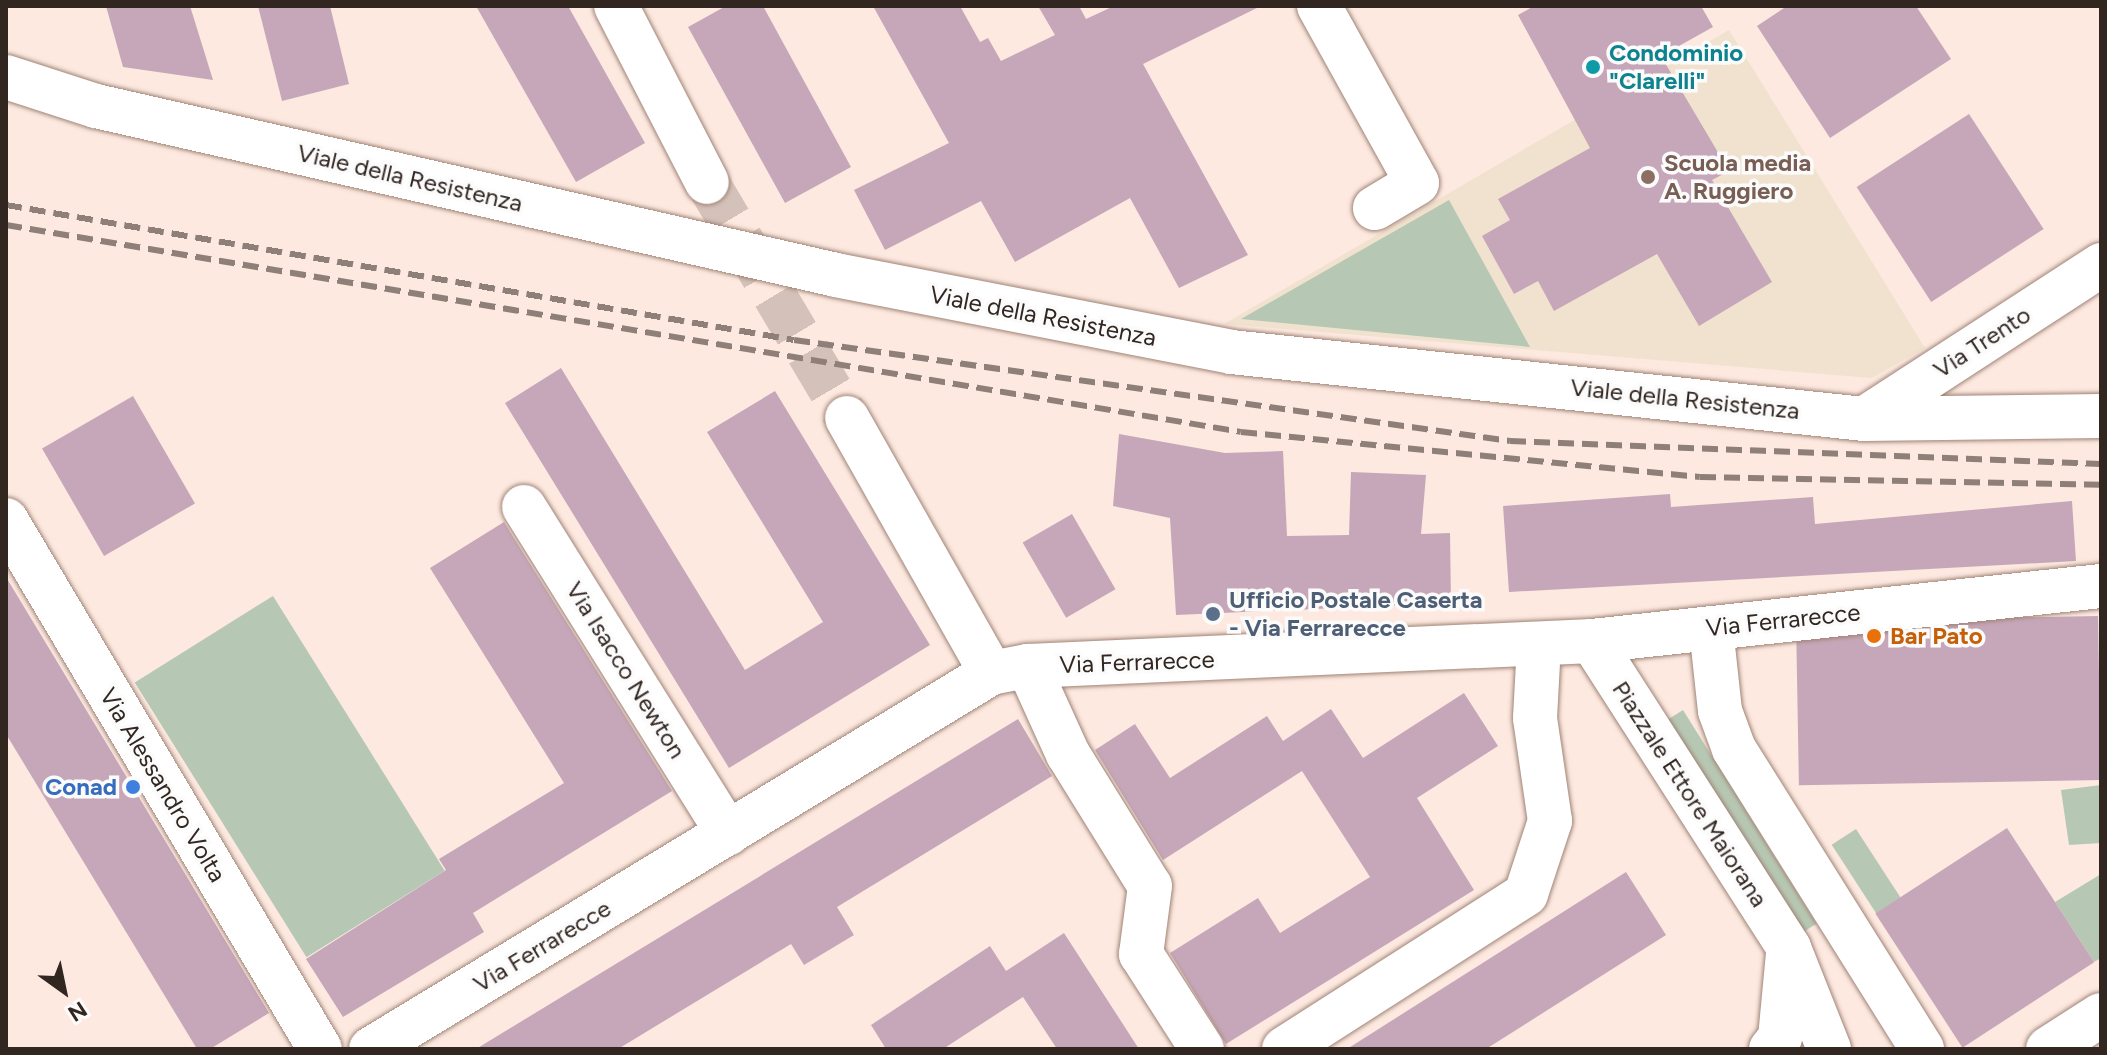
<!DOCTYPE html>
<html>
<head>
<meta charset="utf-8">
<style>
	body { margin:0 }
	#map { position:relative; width:2107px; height:1055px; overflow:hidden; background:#fde9e0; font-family:Figtree,sans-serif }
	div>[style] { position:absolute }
	.education>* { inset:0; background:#f0e2ce }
	.green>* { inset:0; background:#b6c8b3; transform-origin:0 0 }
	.building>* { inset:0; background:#c6a7b9; transform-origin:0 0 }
	.minor-tunnel>* { height:44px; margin-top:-22px; transform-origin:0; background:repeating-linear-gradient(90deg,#d4c2ba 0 44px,transparent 0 66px) }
	.roads { filter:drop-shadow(0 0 2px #a08376) drop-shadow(0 0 2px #a08376) }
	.minor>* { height:44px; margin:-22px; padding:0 22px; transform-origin:22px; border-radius:22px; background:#fff }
	.rail>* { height:6px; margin-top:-3px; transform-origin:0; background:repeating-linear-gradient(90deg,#8e7f78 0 16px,transparent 0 24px) }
	.dots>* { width:22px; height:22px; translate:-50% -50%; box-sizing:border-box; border:4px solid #fbfbfb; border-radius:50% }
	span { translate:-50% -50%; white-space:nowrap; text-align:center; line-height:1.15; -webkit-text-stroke:7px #fbfbfb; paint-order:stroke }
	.culture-label { font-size:24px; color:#0d838f; font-weight:700 }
	.left { translate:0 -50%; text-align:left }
	.education-label { font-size:24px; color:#785e54; font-weight:700 }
	.street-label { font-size:24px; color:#322621 }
	.service-label { font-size:24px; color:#4e5e75; font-weight:700 }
	.food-label { font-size:24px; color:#c56008; font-weight:700 }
	.shop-label { font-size:24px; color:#366cbe; font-weight:700 }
	.right { translate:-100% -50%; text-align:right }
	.frame { position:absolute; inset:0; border:8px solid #322621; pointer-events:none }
	.north { position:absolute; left:24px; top:951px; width:80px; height:80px; -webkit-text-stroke:6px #fbfbfb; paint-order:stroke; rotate:147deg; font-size:22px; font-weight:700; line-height:32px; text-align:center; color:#322621 }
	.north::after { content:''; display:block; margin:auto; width:28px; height:36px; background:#322621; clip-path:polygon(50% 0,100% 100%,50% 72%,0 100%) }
</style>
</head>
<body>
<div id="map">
	<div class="education">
		<div style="clip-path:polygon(1729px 30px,1925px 348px,1872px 378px,1224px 324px)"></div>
	</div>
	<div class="green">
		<div style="clip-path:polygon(1449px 200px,1530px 347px,1241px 319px)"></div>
		<div style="left:273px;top:596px;width:324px;height:163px;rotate:58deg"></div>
		<div style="left:1683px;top:710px;width:252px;height:21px;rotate:58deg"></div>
		<div style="clip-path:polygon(2101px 785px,2101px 843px,2069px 845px,2061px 790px)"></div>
		<div style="left:1856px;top:829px;width:82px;height:29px;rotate:57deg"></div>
		<div style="clip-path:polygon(2101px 874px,2101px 958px,2094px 962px,2055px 902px)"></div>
	</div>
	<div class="building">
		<div style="clip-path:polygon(106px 6px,190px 6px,213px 80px,123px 67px)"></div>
		<div style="clip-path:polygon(258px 6px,330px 6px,349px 84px,282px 101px)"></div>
		<div style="clip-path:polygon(476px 6px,568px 6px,645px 143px,576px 182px)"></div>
		<div style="clip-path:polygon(726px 6px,763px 6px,851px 167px,785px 203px,688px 27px)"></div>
		<div style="clip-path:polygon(873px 6px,960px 6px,980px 42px,988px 38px,1001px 61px,1055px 35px,1038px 6px,1079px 6px,1086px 19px,1114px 6px,1261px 6px,1143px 64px,1248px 255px,1179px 288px,1130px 198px,1015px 262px,981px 201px,885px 250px,854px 190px,949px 143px)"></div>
		<div style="clip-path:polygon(1534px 6px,1701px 6px,1713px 27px,1661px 56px,1729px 171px,1712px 180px,1772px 282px,1699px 326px,1657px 254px,1554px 311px,1538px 281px,1514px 294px,1482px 236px,1510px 220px,1498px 199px,1590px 148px,1518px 15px)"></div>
		<div style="clip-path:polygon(1787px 6px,1916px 6px,1951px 59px,1830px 138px,1757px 26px)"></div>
		<div style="left:1969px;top:114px;width:137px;height:134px;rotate:57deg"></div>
		<div style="clip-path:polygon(561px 368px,745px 670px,823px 622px,707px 432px,775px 391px,930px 645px,729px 768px,505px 403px)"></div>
		<div style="left:133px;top:396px;width:124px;height:105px;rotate:60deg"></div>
		<div style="clip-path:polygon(1119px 434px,1225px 453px,1283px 451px,1287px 536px,1349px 535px,1351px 472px,1426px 475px,1421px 534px,1450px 533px,1451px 603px,1176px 615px,1170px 518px,1113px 506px)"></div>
		<div style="clip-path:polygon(1670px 494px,1671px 507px,1813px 497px,1815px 524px,2072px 501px,2076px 561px,1509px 592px,1503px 506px)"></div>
		<div style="left:1072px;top:514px;width:87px;height:57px;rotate:60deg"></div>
		<div style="clip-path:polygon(504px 522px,672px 791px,473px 913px,484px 932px,343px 1017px,306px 959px,446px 870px,439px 859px,564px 783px,430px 568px)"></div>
		<div style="clip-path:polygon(6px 577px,269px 1013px,210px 1049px,197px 1049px,6px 734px)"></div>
		<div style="left:2098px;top:616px;width:164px;height:302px;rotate:89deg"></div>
		<div style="clip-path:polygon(1464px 693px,1498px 746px,1417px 798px,1474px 890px,1226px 1044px,1170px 953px,1258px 898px,1280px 933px,1370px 877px,1302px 771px,1163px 860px,1095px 750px,1135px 724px,1170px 778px,1267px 716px,1283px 741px,1331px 709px,1363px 758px)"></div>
		<div style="clip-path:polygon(1018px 719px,1052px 776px,837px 907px,854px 935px,804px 965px,791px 944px,618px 1049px,476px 1049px)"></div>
		<div style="left:2007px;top:828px;width:160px;height:157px;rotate:57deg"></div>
		<div style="clip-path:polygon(1626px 872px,1666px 935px,1486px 1049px,1347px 1049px)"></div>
		<div style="clip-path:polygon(1064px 933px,1139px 1049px,1057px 1049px,1023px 997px,943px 1049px,886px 1049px,871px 1025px,990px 946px,1006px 971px)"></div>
	</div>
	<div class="minor-tunnel">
		<div style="left:707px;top:182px;width:274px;rotate:59.3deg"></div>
	</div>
	<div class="roads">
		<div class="minor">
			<div style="left:616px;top:6px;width:198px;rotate:62.7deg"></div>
			<div style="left:1319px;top:6px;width:202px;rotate:61deg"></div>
			<div style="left:1417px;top:183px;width:49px;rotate:149.2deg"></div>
			<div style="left:6px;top:77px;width:95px;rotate:17.9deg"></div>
			<div style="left:96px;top:106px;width:759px;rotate:12.86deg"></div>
			<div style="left:836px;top:275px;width:402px;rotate:11deg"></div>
			<div style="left:1231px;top:352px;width:637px;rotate:6.04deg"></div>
			<div style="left:1864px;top:419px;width:237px;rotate:-0.7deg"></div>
			<div style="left:847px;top:418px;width:293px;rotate:60.5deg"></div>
			<div style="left:1864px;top:419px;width:283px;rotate:-33deg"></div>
			<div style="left:524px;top:507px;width:385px;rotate:58deg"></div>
			<div style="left:6px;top:520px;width:615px;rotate:59.31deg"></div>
			<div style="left:1711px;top:628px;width:83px;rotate:83.8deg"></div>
			<div style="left:1720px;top:711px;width:40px;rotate:69.8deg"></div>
			<div style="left:1734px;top:749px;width:354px;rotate:57.9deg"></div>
			<div style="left:1592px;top:641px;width:365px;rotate:57.3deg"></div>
			<div style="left:1789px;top:948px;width:109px;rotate:68.4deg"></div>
			<div style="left:1028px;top:666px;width:97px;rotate:65.6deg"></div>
			<div style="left:1068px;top:754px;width:155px;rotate:58.2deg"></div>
			<div style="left:1150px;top:886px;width:69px;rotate:97.5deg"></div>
			<div style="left:1141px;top:954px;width:113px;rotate:57.3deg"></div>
			<div style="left:371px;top:1049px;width:725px;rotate:-31.23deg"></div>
			<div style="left:991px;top:673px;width:38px;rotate:-11deg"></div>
			<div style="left:1028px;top:666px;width:565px;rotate:-2.54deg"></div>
			<div style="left:1592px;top:641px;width:512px;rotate:-6.17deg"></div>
			<div style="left:1284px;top:1049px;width:287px;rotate:-32.6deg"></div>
			<div style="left:1526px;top:894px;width:77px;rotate:-71.8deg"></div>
			<div style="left:1550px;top:821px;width:104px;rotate:-98.3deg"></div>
			<div style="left:1535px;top:718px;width:73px;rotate:-86.9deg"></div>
			<div style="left:1771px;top:1049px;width:14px;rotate:-51deg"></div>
			<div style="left:1780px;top:1038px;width:84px;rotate:-84.6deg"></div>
			<div style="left:2048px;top:1049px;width:63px;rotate:-32.7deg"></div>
		</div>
	</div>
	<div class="rail">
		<div style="left:6px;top:205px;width:799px;rotate:9.72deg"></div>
		<div style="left:794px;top:340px;width:723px;rotate:8.03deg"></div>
		<div style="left:1510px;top:441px;width:591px;rotate:2.23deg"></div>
		<div style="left:6px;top:225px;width:1252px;rotate:9.51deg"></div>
		<div style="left:1241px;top:432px;width:461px;rotate:5.6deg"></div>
		<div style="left:1700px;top:477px;width:401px;rotate:1.1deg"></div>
	</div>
	<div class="dots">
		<div style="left:1593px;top:67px;background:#0f9aa8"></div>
		<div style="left:1648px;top:177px;background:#8d6e63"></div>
		<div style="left:1213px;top:614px;background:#5c6f8a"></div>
		<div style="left:1874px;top:636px;background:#e8710a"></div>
		<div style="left:133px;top:787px;background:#3f7fe0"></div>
	</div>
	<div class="culture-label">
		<span class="left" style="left:1609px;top:67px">Condominio<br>"Clarelli"</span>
	</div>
	<div class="education-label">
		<span class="left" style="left:1664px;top:177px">Scuola media<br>A. Ruggiero</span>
	</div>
	<div class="street-label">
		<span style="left:410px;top:178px;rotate:13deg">Viale della Resistenza</span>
		<span style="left:1043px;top:316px;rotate:11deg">Viale della Resistenza</span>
		<span style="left:1982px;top:342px;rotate:-33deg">Via Trento</span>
		<span style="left:1685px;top:399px;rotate:6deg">Viale della Resistenza</span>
		<span style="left:1783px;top:620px;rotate:-6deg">Via Ferrarecce</span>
		<span style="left:1137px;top:662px;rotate:-2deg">Via Ferrarecce</span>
		<span style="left:626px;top:670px;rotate:58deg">Via Isacco Newton</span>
		<span style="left:163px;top:785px;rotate:59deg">Via Alessandro Volta</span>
		<span style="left:1690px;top:794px;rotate:57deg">Piazzale Ettore Maiorana</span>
		<span style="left:542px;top:946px;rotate:-31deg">Via Ferrarecce</span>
	</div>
	<div class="service-label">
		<span class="left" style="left:1229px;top:614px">Ufficio Postale Caserta<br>- Via Ferrarecce</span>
	</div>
	<div class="food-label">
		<span class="left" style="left:1890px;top:636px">Bar Pato</span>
	</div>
	<div class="shop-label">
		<span class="right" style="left:117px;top:787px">Conad</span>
	</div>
	<div class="frame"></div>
	<div class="north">N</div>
</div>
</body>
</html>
